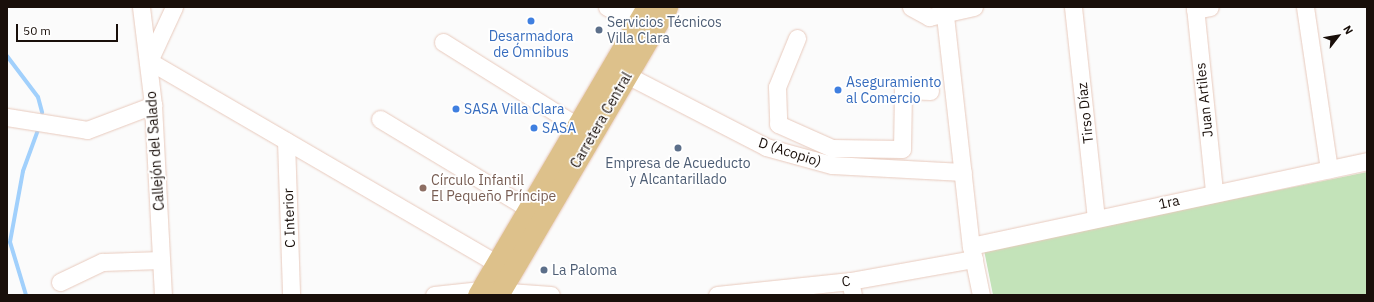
<!DOCTYPE html>
<html>
<head>
<meta charset="utf-8">
<style>
	body { margin:0 }
	#map { position:relative; width:1374px; height:302px; overflow:hidden; background:#fbfbfb; font-family:"IBM Plex Sans",sans-serif }
	div>[style] { position:absolute }
	.green>* { inset:0; background:#c3e3b9 }
	.stream>* { height:4px; margin:-2px; padding:0 2px; transform-origin:2px; border-radius:2px; background:#a1d0fc }
	.roads { filter:drop-shadow(0 0 1px #e8cabd) drop-shadow(0 0 1px #e8cabd) }
	.minor>* { height:17px; margin:-8.5px; padding:0 8.5px; transform-origin:8.5px; border-radius:8.5px; background:#fff }
	.major>* { height:21px; margin:-10.5px; padding:0 10.5px; transform-origin:10.5px; border-radius:10.5px; background:#ddc18b }
	.dots>* { width:11px; height:11px; translate:-50% -50%; box-sizing:border-box; border:2px solid #fff; border-radius:50% }
	span { translate:-50% -50%; white-space:nowrap; text-align:center; line-height:1.15; -webkit-text-stroke:3.5px #fff; paint-order:stroke }
	.service-label { font-size:14px; color:#4e5e75 }
	.left { translate:0 -50%; text-align:left }
	.shop-label { font-size:14px; color:#366cbe }
	.street-label { font-size:14px; color:#190f0a }
	.education-label { font-size:14px; color:#785e54 }
	.frame { position:absolute; inset:0; border:8px solid #190f0a; pointer-events:none }
	.north { position:absolute; left:1318px; top:16px; width:40px; height:40px; -webkit-text-stroke:3px #fff; paint-order:stroke; rotate:59deg; font-size:11px; font-weight:700; line-height:16px; text-align:center; color:#190f0a }
	.north::after { content:''; display:block; margin:auto; width:14px; height:18px; background:#190f0a; clip-path:polygon(50% 0,100% 100%,50% 72%,0 100%) }
	.scale { position:absolute; left:16px; top:24px; width:102px; height:18px; box-sizing:border-box; border:2px solid #190f0a; border-top:0; padding-left:5px; font-size:12px; line-height:14px; white-space:nowrap; color:#190f0a; -webkit-text-stroke:3px #fff; paint-order:stroke }
</style>
</head>
<body>
<div id="map">
	<div class="green">
		<div style="clip-path:polygon(1367px 172px,1367px 295px,993px 295px,984px 250px)"></div>
	</div>
	<div class="stream">
		<div style="left:7px;top:56px;width:51px;rotate:52.9deg"></div>
		<div style="left:38px;top:97px;width:16px;rotate:75deg"></div>
		<div style="left:26px;top:295px;width:55px;rotate:-106.8deg"></div>
		<div style="left:10px;top:242px;width:72px;rotate:-79.6deg"></div>
		<div style="left:23px;top:171px;width:44px;rotate:-69.9deg"></div>
	</div>
	<div class="roads">
		<div class="minor">
			<div style="left:141px;top:7px;width:99px;rotate:83deg"></div>
			<div style="left:153px;top:105px;width:190px;rotate:87deg"></div>
			<div style="left:174px;top:7px;width:60px;rotate:114.8deg"></div>
			<div style="left:149px;top:61px;width:414px;rotate:30.2deg"></div>
			<div style="left:607px;top:7px;width:34px;rotate:30deg"></div>
			<div style="left:637px;top:24px;width:17px;rotate:-103deg"></div>
			<div style="left:911px;top:7px;width:21px;rotate:29deg"></div>
			<div style="left:929px;top:17px;width:46px;rotate:-12.5deg"></div>
			<div style="left:944px;top:7px;width:241px;rotate:83.6deg"></div>
			<div style="left:971px;top:246px;width:50px;rotate:78.5deg"></div>
			<div style="left:1073px;top:7px;width:212px;rotate:83.8deg"></div>
			<div style="left:1195px;top:7px;width:186px;rotate:84.1deg"></div>
			<div style="left:1305px;top:7px;width:164px;rotate:81.6deg"></div>
			<div style="left:1195px;top:10px;width:15px;rotate:-11deg"></div>
			<div style="left:797px;top:38px;width:53px;rotate:112.2deg"></div>
			<div style="left:777px;top:87px;width:37px;rotate:88deg"></div>
			<div style="left:778px;top:124px;width:59px;rotate:24deg"></div>
			<div style="left:832px;top:148px;width:70px;rotate:0.8deg"></div>
			<div style="left:902px;top:149px;width:59px;rotate:-89deg"></div>
			<div style="left:903px;top:90px;width:27px;rotate:2deg"></div>
			<div style="left:443px;top:42px;width:170px;rotate:32deg"></div>
			<div style="left:617px;top:70px;width:168px;rotate:27.3deg"></div>
			<div style="left:766px;top:147px;width:68px;rotate:15.3deg"></div>
			<div style="left:832px;top:165px;width:131px;rotate:3.1deg"></div>
			<div style="left:7px;top:117px;width:81px;rotate:9.2deg"></div>
			<div style="left:87px;top:130px;width:71px;rotate:-20.7deg"></div>
			<div style="left:380px;top:119px;width:174px;rotate:31.1deg"></div>
			<div style="left:286px;top:141px;width:154px;rotate:88.1deg"></div>
			<div style="left:971px;top:246px;width:405px;rotate:-12.1deg"></div>
			<div style="left:850px;top:281px;width:14px;rotate:78deg"></div>
			<div style="left:60px;top:282px;width:47px;rotate:-25.5deg"></div>
			<div style="left:102px;top:262px;width:59px;rotate:-1.9deg"></div>
			<div style="left:434px;top:295px;width:47px;rotate:-6.1deg"></div>
			<div style="left:481px;top:290px;width:70px;rotate:4.1deg"></div>
			<div style="left:717px;top:295px;width:134px;rotate:-6deg"></div>
			<div style="left:850px;top:281px;width:126px;rotate:-10.1deg"></div>
		</div>
		<div class="major">
			<div style="left:478px;top:295px;width:334px;rotate:-59.6deg"></div>
			<div style="left:498px;top:295px;width:334px;rotate:-59.6deg"></div>
		</div>
	</div>
	<div class="dots">
		<div style="left:531px;top:21px;background:#3f7fe0"></div>
		<div style="left:599px;top:30px;background:#5c6f8a"></div>
		<div style="left:838px;top:90px;background:#3f7fe0"></div>
		<div style="left:456px;top:109px;background:#3f7fe0"></div>
		<div style="left:534px;top:128px;background:#3f7fe0"></div>
		<div style="left:678px;top:148px;background:#5c6f8a"></div>
		<div style="left:423px;top:188px;background:#8d6e63"></div>
		<div style="left:544px;top:270px;background:#5c6f8a"></div>
	</div>
	<div class="service-label">
		<span class="left" style="left:607px;top:30px">Servicios Técnicos<br>Villa Clara</span>
		<span style="left:678px;top:171px">Empresa de Acueducto<br>y Alcantarillado</span>
		<span class="left" style="left:552px;top:270px">La Paloma</span>
	</div>
	<div class="shop-label">
		<span style="left:531px;top:44px">Desarmadora<br>de Ómnibus</span>
		<span class="left" style="left:846px;top:90px">Aseguramiento<br>al Comercio</span>
		<span class="left" style="left:464px;top:109px">SASA Villa Clara</span>
		<span class="left" style="left:542px;top:128px">SASA</span>
	</div>
	<div class="street-label">
		<span style="left:1204px;top:100px;rotate:-96deg">Juan Artiles</span>
		<span style="left:1085px;top:113px;rotate:-96deg">Tirso Díaz</span>
		<span style="left:601px;top:120px;rotate:-60deg">Carretera Central</span>
		<span style="left:155px;top:151px;rotate:-94deg">Callejón del Salado</span>
		<span style="left:790px;top:152px;rotate:18deg">D (Acopio)</span>
		<span style="left:1169px;top:202px;rotate:-12deg">1ra</span>
		<span style="left:289px;top:218px;rotate:-92deg">C Interior</span>
		<span style="left:846px;top:281px;rotate:-7deg">C</span>
	</div>
	<div class="education-label">
		<span class="left" style="left:431px;top:188px">Círculo Infantil<br>El Pequeño Príncipe</span>
	</div>
	<div class="frame"></div>
	<div class="north">N</div>
	<div class="scale">50 m</div>
</div>
</body>
</html>
